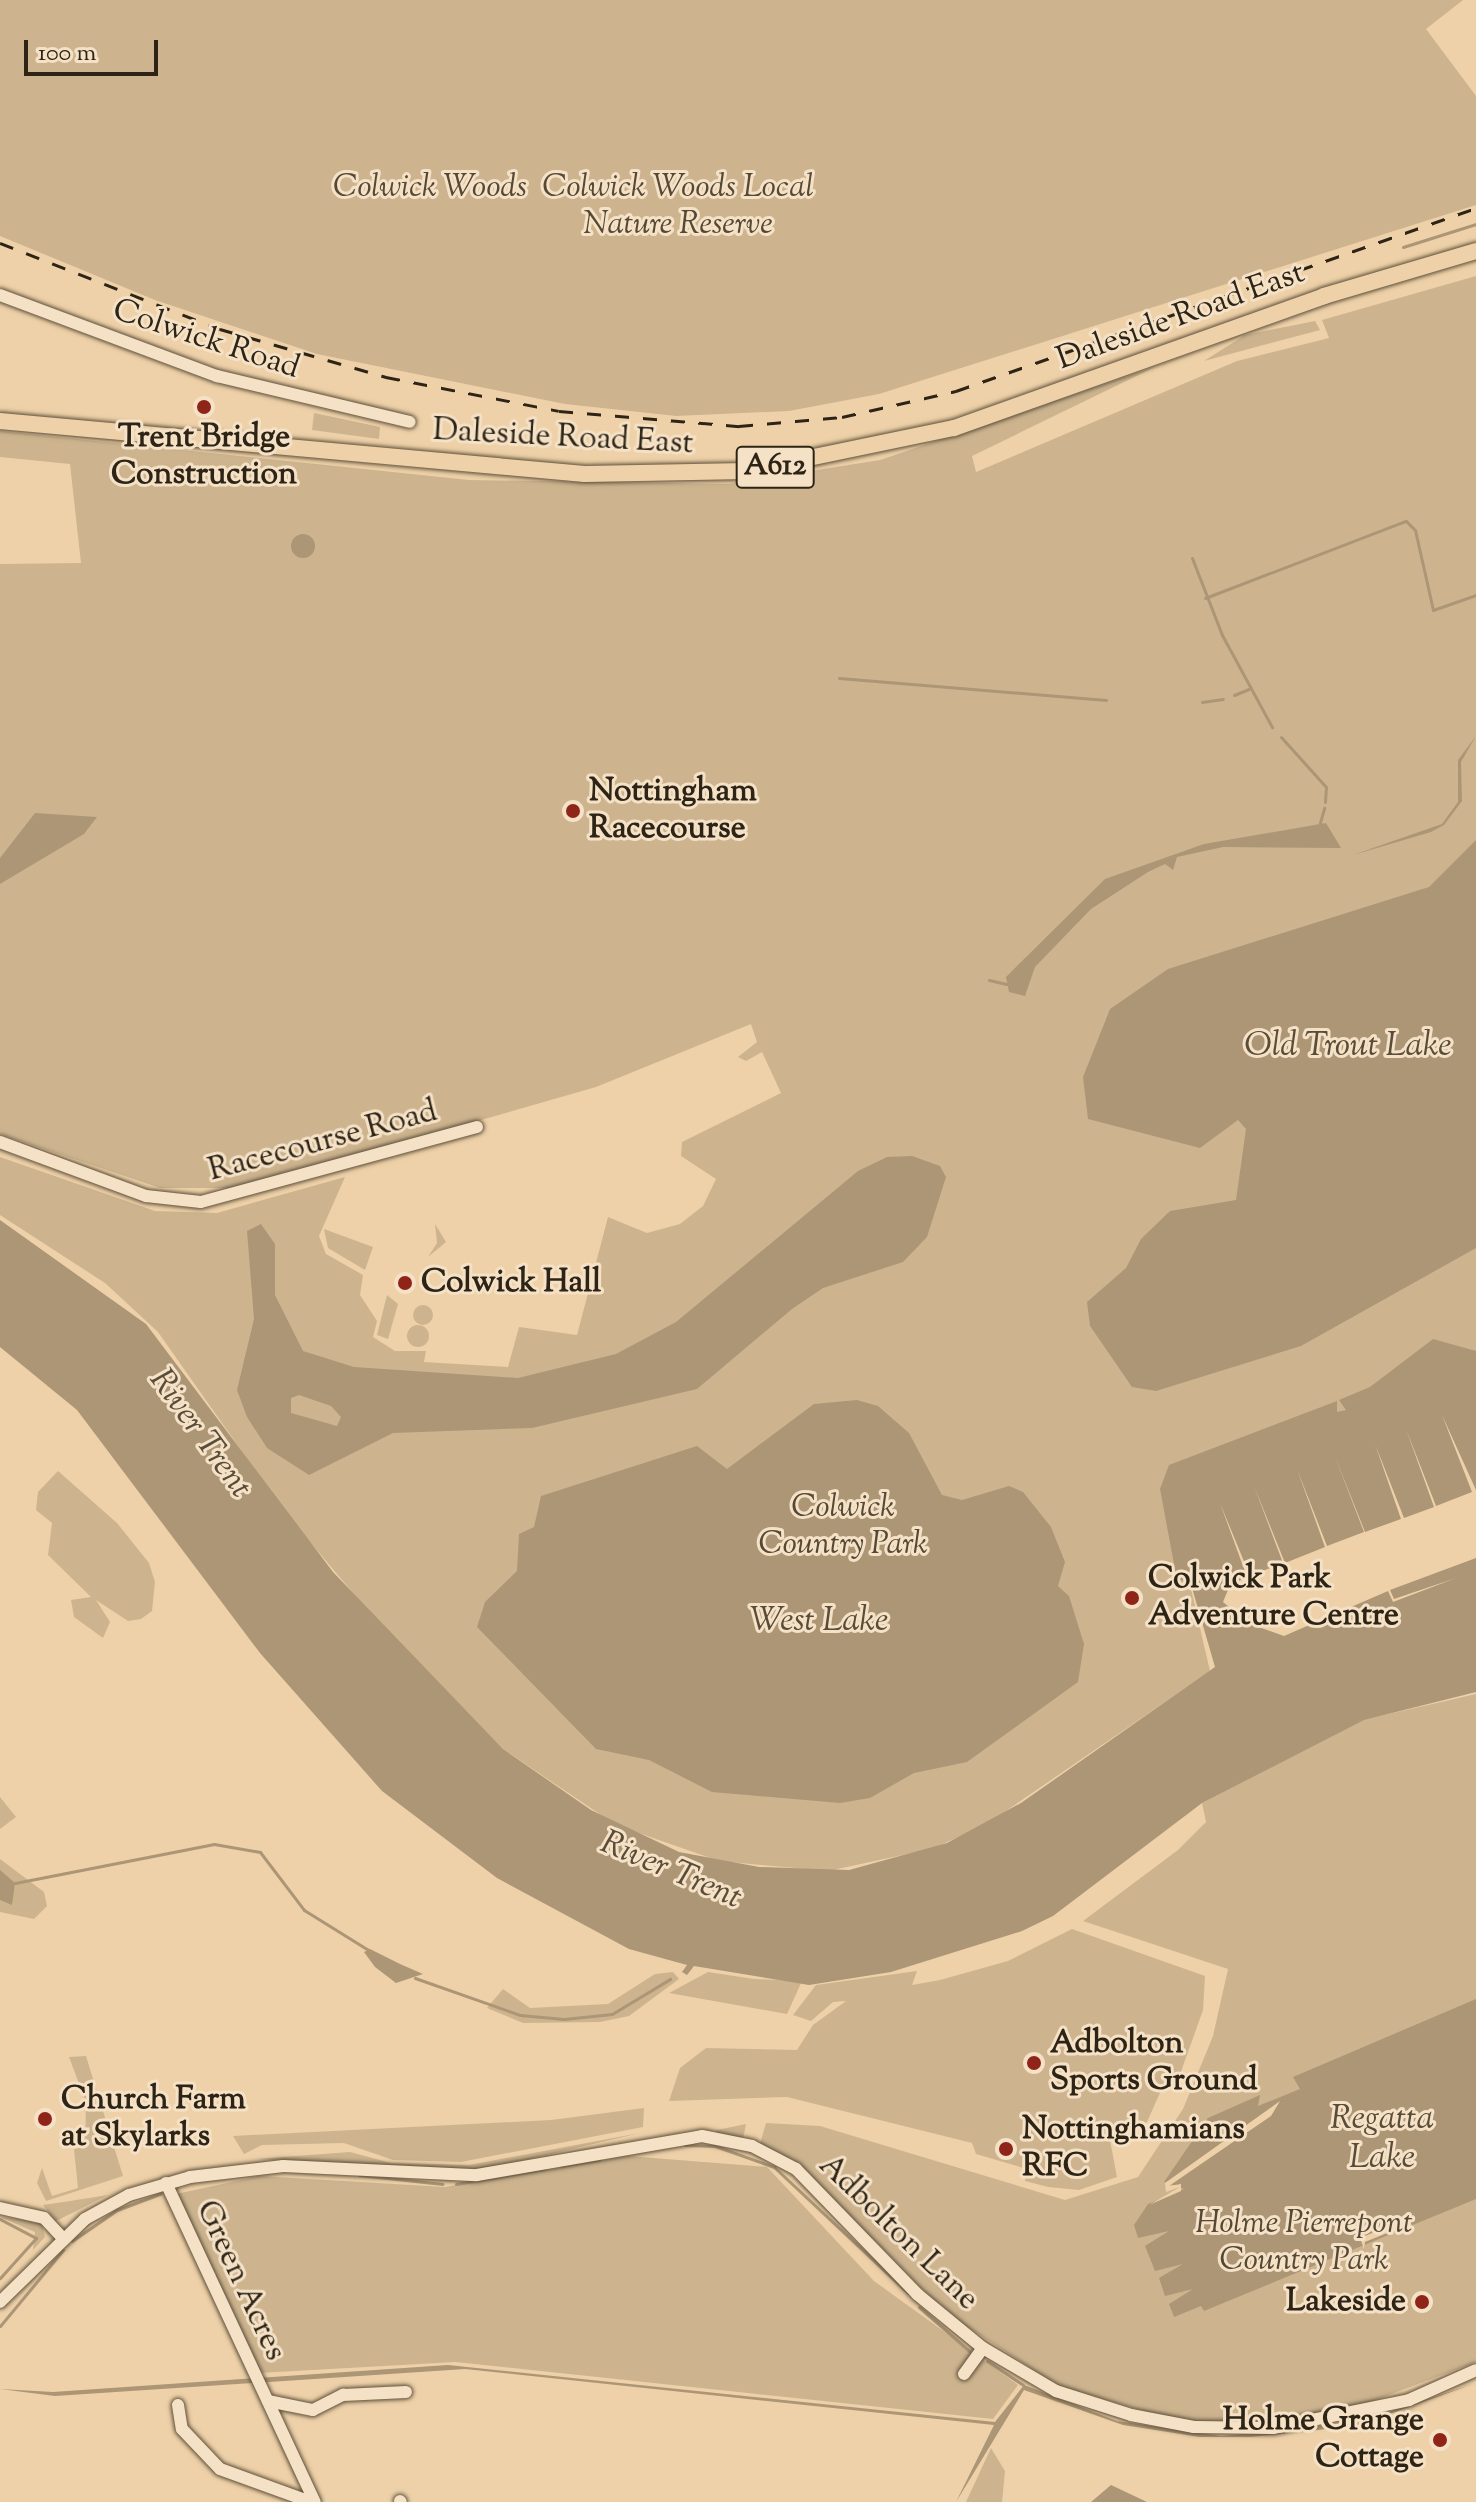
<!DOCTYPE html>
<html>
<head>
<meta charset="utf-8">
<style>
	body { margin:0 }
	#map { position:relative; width:1476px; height:2502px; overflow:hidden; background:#eed1a8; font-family:"Sorts Mill Goudy",serif }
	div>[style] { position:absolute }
	.green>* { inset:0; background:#cdb48f }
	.round { border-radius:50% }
	.water>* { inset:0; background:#ac9676 }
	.pier>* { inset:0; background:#eed1a8 }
	.stream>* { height:3px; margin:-1.5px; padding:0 1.5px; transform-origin:1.5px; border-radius:1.5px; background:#ac9676 }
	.roads { filter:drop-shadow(0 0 2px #5d4f3a) drop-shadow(0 0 2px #5d4f3a) }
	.minor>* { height:12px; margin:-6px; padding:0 6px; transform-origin:6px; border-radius:6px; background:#f4e1c6 }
	.major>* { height:16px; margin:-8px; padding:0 8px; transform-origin:8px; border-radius:8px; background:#eed1a8 }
	.rail>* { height:3px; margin-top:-1.5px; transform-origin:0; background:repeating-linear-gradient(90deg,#2d2416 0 14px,transparent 0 28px) }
	.dots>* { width:22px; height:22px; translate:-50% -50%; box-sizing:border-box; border:4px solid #f4e1c6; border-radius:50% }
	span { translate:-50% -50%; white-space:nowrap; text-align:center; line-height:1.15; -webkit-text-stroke:6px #f4e1c6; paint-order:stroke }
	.shield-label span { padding:2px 6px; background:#f4e1c6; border:2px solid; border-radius:6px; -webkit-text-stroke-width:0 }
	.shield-label { font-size:30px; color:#2d2416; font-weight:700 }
	.park-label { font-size:32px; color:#554834; font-style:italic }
	.street-label { font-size:32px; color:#2d2416 }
	.poi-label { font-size:32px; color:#2d2416; font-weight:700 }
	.left { translate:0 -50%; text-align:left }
	.right { translate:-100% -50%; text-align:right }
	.water-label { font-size:34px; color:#594c38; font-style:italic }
	.scale { position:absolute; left:24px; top:40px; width:134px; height:36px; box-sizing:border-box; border:4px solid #2d2416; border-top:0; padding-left:10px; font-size:24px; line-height:28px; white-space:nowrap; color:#2d2416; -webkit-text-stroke:6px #f4e1c6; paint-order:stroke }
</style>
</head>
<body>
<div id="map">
	<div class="green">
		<div style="clip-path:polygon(0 0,1463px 0,1426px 29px,1476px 96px,1476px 205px,879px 394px,789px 411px,676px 416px,565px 404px,317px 354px,155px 300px,0 236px)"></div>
		<div style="clip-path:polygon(1476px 276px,1476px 1379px,1169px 1494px,1210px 1671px,984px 1826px,931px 1849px,828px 1871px,719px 1861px,616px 1825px,503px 1749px,386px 1632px,283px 1510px,158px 1332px,105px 1283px,0 1215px,0 1157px,155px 1211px,217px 1213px,345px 1177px,319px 1236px,326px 1254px,363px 1275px,360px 1295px,377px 1321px,373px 1337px,395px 1351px,426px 1351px,424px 1362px,508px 1367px,519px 1327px,577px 1335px,608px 1217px,647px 1233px,680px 1224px,703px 1206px,716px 1179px,681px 1156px,682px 1142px,781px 1093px,762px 1052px,746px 1061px,738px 1057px,757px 1042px,751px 1024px,596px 1087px,244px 1188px,160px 1188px,0 1134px,0 564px,81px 563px,70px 464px,0 457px,0 431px,469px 480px,729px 484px,880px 460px,1155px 367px,972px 456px,976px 472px,1237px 361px,1329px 338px,1322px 320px)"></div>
		<div style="clip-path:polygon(1315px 321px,1320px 330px,1204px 361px,1245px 335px)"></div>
		<div style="clip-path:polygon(314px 413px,380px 427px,379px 439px,312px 430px)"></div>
		<div style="clip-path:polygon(435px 1224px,446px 1242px,428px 1257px,437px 1243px)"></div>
		<div style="clip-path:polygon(324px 1229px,373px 1247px,365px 1270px,328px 1248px)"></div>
		<div style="clip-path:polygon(387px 1295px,398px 1304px,388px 1339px,377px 1335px)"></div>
		<div class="round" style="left:413px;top:1305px;width:20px;height:20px"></div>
		<div class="round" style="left:407px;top:1325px;width:22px;height:22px"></div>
		<div style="clip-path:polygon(58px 1471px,117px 1523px,149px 1563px,155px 1582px,152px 1611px,141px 1619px,128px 1621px,96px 1600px,110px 1622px,103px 1638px,74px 1617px,71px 1600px,91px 1597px,48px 1555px,52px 1523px,36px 1510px,38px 1492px)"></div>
		<div style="clip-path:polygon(1476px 1694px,1476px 2362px,1315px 2423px,1185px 2423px,1059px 2386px,946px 2313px,797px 2163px,760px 2144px,766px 2123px,820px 2126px,1065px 2200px,1138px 2177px,1183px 2109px,1213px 2036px,1228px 1969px,1083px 1921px,1178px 1850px,1206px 1822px,1202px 1803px,1358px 1721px)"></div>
		<div style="clip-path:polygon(0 1797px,16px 1817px,0 1829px)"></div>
		<div style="clip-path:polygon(0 1859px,44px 1892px,47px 1906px,34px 1919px,0 1912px)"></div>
		<div style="clip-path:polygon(1072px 1929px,1205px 1976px,1203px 2010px,1178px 2080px,1167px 2077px,1147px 2122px,1110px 2140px,1117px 2177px,1079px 2190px,1048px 2187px,1025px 2181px,1027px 2169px,976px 2154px,972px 2143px,787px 2097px,669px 2101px,680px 2068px,706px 2048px,797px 2050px,813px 2025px,846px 2001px,833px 2002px,811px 2021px,793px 2015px,816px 1985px,917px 1971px,912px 1985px,940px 1980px,1008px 1961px)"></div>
		<div style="clip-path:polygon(673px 1972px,679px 1979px,629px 2016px,600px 2022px,523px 2023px,487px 2008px,503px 1989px,530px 2008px,608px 2004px,655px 1974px)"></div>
		<div style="clip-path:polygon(708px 1972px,754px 1979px,802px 1981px,787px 2014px,669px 1993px)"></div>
		<div style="clip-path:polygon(86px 2056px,123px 2176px,46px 2201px,37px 2183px,42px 2168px,52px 2196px,78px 2188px,74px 2149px,85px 2147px,86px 2102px,69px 2057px)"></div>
		<div style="clip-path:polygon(644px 2108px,643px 2127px,461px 2162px,393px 2160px,344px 2143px,262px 2145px,244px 2154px,233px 2136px,551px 2120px)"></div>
		<div style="clip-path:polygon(746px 2124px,743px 2139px,715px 2132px,717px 2130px)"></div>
		<div style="clip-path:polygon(640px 2133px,479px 2171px,256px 2159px,350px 2152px,391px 2163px,469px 2165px)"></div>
		<div style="clip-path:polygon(628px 2156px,767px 2167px,874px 2281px,1018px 2385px,993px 2419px,455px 2362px,259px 2373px,176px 2194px,259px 2176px,445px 2187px)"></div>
		<div style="clip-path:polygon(108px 2195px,56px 2221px,43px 2205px,70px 2201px)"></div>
		<div style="clip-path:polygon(0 2217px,41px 2222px,45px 2237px,33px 2250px,35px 2232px)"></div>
		<div style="clip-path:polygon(991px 2448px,1005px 2471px,1002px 2502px,966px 2502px)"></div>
	</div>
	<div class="water">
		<div class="round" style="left:291px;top:534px;width:24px;height:24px"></div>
		<div style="clip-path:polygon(1476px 736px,1461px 762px,1462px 801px,1444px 825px,1431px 832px,1353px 855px,1442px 824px,1458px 802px,1458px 760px)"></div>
		<div style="clip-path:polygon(35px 813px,97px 817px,84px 834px,0 884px,0 858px)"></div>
		<div style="clip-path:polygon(1326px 823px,1341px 848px,1223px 847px,1177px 857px,1173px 870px,1165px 864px,1148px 872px,1091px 909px,1035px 967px,1025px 996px,1009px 992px,1006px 977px,1105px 879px,1204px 844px)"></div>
		<div style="clip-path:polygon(1476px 840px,1476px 1248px,1301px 1346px,1156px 1391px,1132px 1387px,1090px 1326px,1087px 1302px,1126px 1268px,1141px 1239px,1170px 1211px,1236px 1200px,1246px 1129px,1238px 1120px,1200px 1148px,1088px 1119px,1083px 1077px,1110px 1009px,1168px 969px,1429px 887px)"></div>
		<div style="clip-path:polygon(evenodd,912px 1156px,940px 1166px,946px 1177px,927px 1237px,903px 1262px,823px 1288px,792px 1309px,697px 1389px,532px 1428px,393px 1433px,309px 1475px,267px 1448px,247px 1417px,237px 1390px,254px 1319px,247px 1231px,261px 1224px,275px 1244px,275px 1295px,303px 1351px,354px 1367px,518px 1378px,616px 1354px,676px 1322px,858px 1171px,887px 1157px,912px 1156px,299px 1395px,331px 1406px,341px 1417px,337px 1426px,291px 1413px,291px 1398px,299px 1395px)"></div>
		<div style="clip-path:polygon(0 1220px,146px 1324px,333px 1572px,503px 1749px,591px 1810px,679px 1852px,759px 1867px,849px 1870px,947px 1843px,1021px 1803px,1215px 1667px,1190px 1581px,1177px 1580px,1160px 1489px,1169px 1465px,1337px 1401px,1337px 1412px,1346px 1410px,1339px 1400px,1370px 1387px,1433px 1339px,1476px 1351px,1476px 1490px,1442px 1415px,1472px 1492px,1436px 1506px,1406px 1429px,1434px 1507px,1404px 1518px,1375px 1444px,1401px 1519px,1365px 1532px,1334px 1454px,1364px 1532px,1327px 1546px,1297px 1469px,1325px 1547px,1285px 1563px,1254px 1486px,1283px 1563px,1250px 1576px,1220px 1503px,1247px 1577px,1230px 1585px,1223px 1602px,1250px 1624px,1284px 1636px,1388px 1591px,1393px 1602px,1456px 1578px,1394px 1599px,1390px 1590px,1476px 1558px,1476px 1692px,1364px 1720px,1202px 1803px,1053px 1916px,1022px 1931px,891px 1972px,809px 1985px,694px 1966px,687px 1975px,682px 1972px,687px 1965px,629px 1949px,497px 1878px,382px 1791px,260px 1653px,77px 1410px,0 1347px)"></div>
		<div style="clip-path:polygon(857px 1400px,878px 1406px,909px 1433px,942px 1495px,962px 1500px,1009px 1486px,1023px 1492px,1051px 1527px,1065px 1562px,1058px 1586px,1069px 1596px,1084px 1644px,1078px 1682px,967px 1762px,914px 1773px,870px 1798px,840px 1803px,712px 1792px,649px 1760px,596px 1749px,477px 1627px,485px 1602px,517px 1571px,519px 1534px,534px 1527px,541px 1496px,697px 1446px,727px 1469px,814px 1404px)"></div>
		<div style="clip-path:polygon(0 1870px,15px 1883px,12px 1905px,0 1900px)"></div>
		<div style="clip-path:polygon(370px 1949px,400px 1964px,423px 1974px,396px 1983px,375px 1967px,364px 1952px)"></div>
		<div style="clip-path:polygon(1476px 1999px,1476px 2199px,1204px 2311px,1201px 2306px,1174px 2317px,1169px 2304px,1193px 2289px,1165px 2296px,1159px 2278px,1183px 2264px,1155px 2271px,1145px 2246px,1169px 2231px,1138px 2238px,1134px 2225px,1148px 2204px,1184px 2189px,1164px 2182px,1208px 2118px,1260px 2095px,1258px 2106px,1300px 2089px,1293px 2077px)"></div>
		<div style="clip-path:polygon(448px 2365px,995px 2422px,1024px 2385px,1117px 2421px,1222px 2436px,1356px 2423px,1476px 2383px,1356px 2426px,1251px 2437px,1200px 2437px,1123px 2425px,1024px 2390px,956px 2502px,994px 2425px,465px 2369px,55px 2396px,0 2389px,53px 2392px)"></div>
		<div style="clip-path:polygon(1111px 2485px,1147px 2502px,1091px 2502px)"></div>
	</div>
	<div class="pier">
		<div style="clip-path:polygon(1280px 2101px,1271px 2116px,1169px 2186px,1181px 2184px,1181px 2191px,1149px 2205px,1180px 2187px,1166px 2192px,1165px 2183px)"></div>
		<div style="clip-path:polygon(1409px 2218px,1413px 2229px,1409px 2224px,1365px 2242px,1364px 2249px,1360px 2238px)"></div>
	</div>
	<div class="stream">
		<div style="left:1403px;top:247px;width:77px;rotate:-17.5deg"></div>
		<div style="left:1192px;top:558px;width:83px;rotate:68.7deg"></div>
		<div style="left:1222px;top:635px;width:105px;rotate:61.5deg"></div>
		<div style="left:1205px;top:598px;width:215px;rotate:-21deg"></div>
		<div style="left:1406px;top:521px;width:13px;rotate:45deg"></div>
		<div style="left:1415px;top:530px;width:82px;rotate:77.3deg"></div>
		<div style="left:1433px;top:610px;width:46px;rotate:-19.2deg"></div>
		<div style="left:839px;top:678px;width:268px;rotate:4.7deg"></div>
		<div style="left:1234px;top:695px;width:16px;rotate:-22deg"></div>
		<div style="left:1202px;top:702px;width:21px;rotate:-8deg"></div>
		<div style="left:1281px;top:737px;width:67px;rotate:48deg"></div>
		<div style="left:1326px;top:787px;width:15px;rotate:94deg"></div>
		<div style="left:1319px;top:826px;width:19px;rotate:-74deg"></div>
		<div style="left:989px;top:980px;width:18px;rotate:13deg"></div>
		<div style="left:15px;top:1883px;width:203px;rotate:-11.1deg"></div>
		<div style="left:214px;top:1844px;width:47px;rotate:9.9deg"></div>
		<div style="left:260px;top:1852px;width:73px;rotate:52.8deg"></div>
		<div style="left:304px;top:1910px;width:81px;rotate:31.9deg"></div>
		<div style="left:415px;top:1978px;width:111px;rotate:19.4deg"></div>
		<div style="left:520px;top:2015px;width:44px;rotate:5.2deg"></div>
		<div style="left:564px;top:2019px;width:48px;rotate:-5.9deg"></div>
		<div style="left:612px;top:2014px;width:68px;rotate:-31.1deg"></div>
		<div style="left:685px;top:2145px;width:30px;rotate:2deg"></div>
		<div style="left:715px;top:2146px;width:63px;rotate:19.6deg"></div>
		<div style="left:774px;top:2167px;width:184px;rotate:43.2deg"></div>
		<div style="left:561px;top:2166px;width:39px;rotate:-9deg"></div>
		<div style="left:359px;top:2175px;width:84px;rotate:6.1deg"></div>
		<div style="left:456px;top:2184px;width:90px;rotate:-9.6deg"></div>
		<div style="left:0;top:2219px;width:41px;rotate:27.8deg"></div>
		<div style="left:36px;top:2238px;width:54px;rotate:132deg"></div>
		<div style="left:72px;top:2241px;width:55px;rotate:-34.6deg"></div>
		<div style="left:117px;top:2210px;width:46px;rotate:-20.4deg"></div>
		<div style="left:919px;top:2307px;width:67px;rotate:41.3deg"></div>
		<div style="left:0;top:2326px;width:99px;rotate:-50.3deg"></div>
		<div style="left:987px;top:2361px;width:43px;rotate:33.7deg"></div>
	</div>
	<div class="roads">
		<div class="minor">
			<div style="left:0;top:295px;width:232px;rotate:20.5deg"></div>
			<div style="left:217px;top:376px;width:198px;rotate:13.4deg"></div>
			<div style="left:0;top:1142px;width:156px;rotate:20.3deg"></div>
			<div style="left:146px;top:1196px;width:55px;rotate:6.2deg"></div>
			<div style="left:201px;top:1202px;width:286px;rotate:-15.2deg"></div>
			<div style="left:166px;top:2183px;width:352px;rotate:65deg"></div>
			<div style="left:0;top:2208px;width:45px;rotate:12.8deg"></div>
			<div style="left:44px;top:2218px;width:26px;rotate:47deg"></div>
			<div style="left:0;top:2302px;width:119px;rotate:-44.3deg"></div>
			<div style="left:85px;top:2219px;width:50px;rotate:-28.6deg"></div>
			<div style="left:129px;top:2195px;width:64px;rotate:-16.4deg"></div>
			<div style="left:190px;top:2177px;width:94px;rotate:-6.7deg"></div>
			<div style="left:283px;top:2166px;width:194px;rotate:2.7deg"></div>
			<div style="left:477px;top:2175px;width:228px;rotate:-9.8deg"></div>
			<div style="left:702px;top:2136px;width:51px;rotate:11.3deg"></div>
			<div style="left:752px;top:2146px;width:50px;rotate:27.6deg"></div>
			<div style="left:796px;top:2169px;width:174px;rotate:45.9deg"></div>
			<div style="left:917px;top:2294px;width:85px;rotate:39.3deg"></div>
			<div style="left:983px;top:2348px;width:85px;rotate:30.5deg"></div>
			<div style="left:1056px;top:2391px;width:79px;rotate:17.7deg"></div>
			<div style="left:1131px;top:2415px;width:64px;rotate:10.8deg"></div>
			<div style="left:1194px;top:2427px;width:79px;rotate:0.7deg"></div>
			<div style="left:1273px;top:2428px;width:139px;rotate:-11.6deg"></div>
			<div style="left:1409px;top:2400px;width:73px;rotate:-24.1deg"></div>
			<div style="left:964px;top:2374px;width:32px;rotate:-54deg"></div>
			<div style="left:268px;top:2401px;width:46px;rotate:11.3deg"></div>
			<div style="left:313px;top:2410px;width:34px;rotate:-27deg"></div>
			<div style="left:343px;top:2395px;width:63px;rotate:-2.7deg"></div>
			<div style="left:178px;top:2405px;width:24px;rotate:81deg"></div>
			<div style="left:182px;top:2429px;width:55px;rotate:46.5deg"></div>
			<div style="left:220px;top:2469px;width:97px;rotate:19.9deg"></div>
			<div style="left:400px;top:2501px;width:1px;rotate:45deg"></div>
		</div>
		<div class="major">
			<div style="left:0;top:421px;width:587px;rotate:5.18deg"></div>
			<div style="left:585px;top:474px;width:161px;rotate:-1.1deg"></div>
			<div style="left:746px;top:471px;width:212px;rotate:-11.7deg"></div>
			<div style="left:954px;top:428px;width:393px;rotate:-19.6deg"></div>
			<div style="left:1324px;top:296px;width:159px;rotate:-16.5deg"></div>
		</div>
	</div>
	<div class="rail">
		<div style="left:0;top:243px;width:236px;rotate:21.4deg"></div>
		<div style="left:220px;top:329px;width:173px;rotate:16.1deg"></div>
		<div style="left:386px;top:377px;width:176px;rotate:11.1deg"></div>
		<div style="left:559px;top:411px;width:181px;rotate:4.8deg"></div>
		<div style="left:739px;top:426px;width:103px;rotate:-5deg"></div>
		<div style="left:842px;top:417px;width:117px;rotate:-12.8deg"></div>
		<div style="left:956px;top:391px;width:551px;rotate:-19.39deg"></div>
	</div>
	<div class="dots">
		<div style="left:204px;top:407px;background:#8f2418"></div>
		<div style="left:573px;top:811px;background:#8f2418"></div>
		<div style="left:405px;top:1283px;background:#8f2418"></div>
		<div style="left:1132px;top:1598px;background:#8f2418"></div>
		<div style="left:1034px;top:2063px;background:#8f2418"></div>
		<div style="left:45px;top:2119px;background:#8f2418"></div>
		<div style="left:1006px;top:2149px;background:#8f2418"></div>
		<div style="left:1422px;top:2302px;background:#8f2418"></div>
		<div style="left:1440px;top:2440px;background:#8f2418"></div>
	</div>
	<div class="shield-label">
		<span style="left:775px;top:467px">A612</span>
	</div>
	<div class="park-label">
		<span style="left:430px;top:188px">Colwick Woods</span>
		<span style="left:678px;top:207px">Colwick Woods Local<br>Nature Reserve</span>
		<span style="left:843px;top:1527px">Colwick<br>Country Park</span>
		<span style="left:1304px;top:2243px">Holme Pierrepont<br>Country Park</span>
	</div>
	<div class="street-label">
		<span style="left:1181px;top:317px;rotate:-20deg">Daleside Road East</span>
		<span style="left:206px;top:340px;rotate:18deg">Colwick Road</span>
		<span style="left:563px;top:438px;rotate:3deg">Daleside Road East</span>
		<span style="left:323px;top:1142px;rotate:-15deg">Racecourse Road</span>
		<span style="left:898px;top:2233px;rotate:44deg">Adbolton Lane</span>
		<span style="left:240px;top:2281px;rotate:65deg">Green Acres</span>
	</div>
	<div class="poi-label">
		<span style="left:204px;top:457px">Trent Bridge<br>Construction</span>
		<span class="left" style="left:589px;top:811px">Nottingham<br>Racecourse</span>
		<span class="left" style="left:421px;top:1283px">Colwick Hall</span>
		<span class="left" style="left:1148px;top:1598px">Colwick Park<br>Adventure Centre</span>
		<span class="left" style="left:1050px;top:2063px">Adbolton<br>Sports Ground</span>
		<span class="left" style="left:61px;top:2119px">Church Farm<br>at Skylarks</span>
		<span class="left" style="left:1022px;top:2149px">Nottinghamians<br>RFC</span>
		<span class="right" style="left:1406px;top:2302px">Lakeside</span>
		<span class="right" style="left:1424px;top:2440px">Holme Grange<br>Cottage</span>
	</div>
	<div class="water-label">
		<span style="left:1348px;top:1047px">Old Trout Lake</span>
		<span style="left:200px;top:1434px;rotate:54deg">River Trent</span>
		<span style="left:819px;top:1622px">West Lake</span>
		<span style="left:671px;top:1871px;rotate:23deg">River Trent</span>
		<span style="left:1382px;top:2139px">Regatta<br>Lake</span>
	</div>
	<div class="scale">100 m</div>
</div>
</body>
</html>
